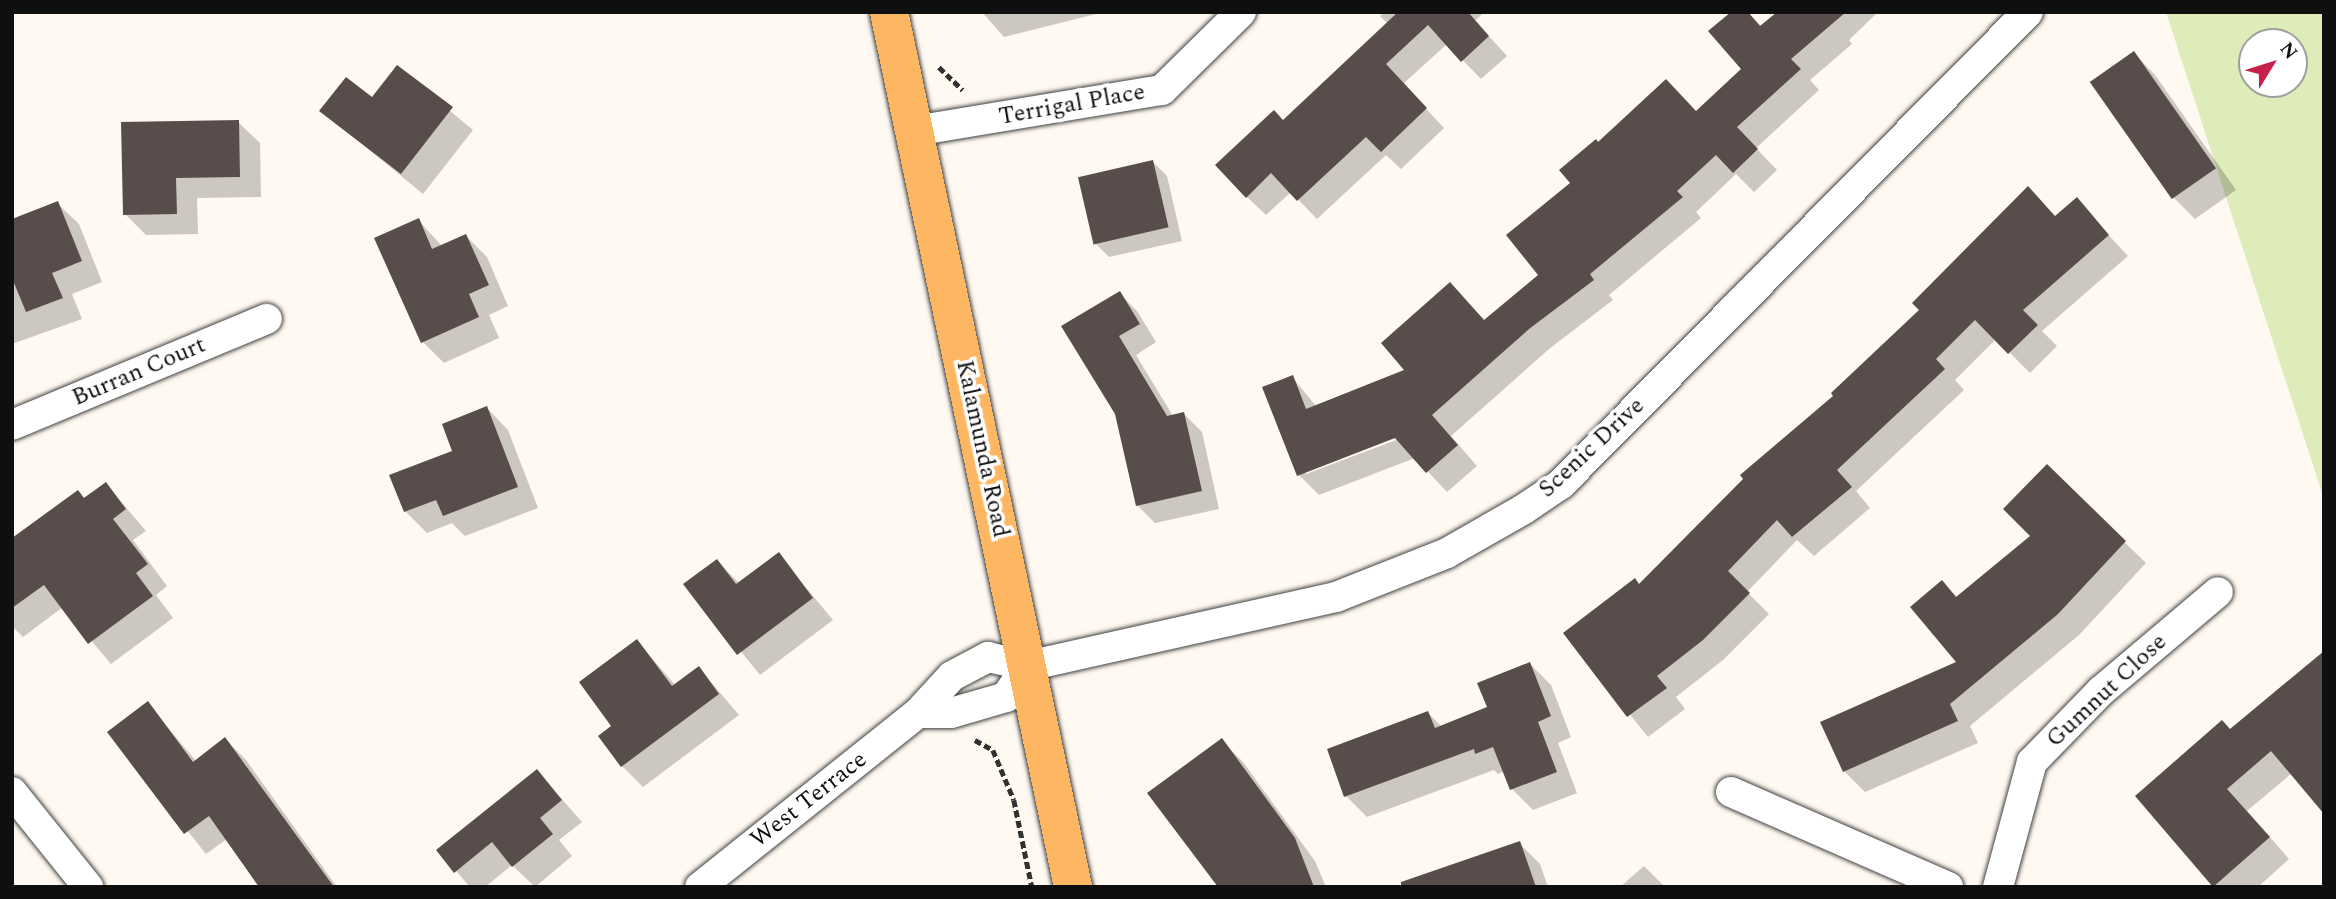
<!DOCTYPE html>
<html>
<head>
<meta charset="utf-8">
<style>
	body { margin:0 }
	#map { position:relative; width:2336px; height:899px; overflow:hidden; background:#fff9f1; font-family:Spectral,serif }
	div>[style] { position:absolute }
	.green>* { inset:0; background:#deecb9 }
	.shadow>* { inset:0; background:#0003 }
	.building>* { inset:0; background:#584d4b; transform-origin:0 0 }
	.path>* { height:4.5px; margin-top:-2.25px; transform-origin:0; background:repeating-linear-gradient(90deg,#313131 0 7px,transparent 0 10.5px) }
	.roads { filter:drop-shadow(0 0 2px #424242) drop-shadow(0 0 2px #424242) }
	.minor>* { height:30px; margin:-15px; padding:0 15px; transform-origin:15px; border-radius:15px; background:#fff }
	.primary>* { height:38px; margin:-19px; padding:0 19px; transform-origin:19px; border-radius:19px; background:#fdb763 }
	span { translate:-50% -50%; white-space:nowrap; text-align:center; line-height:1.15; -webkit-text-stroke:7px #fff; paint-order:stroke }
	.street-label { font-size:24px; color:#0f0f0f }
	.frame { position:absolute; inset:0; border:14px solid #0f0f0f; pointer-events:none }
	.north { position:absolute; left:2238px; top:28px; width:70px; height:70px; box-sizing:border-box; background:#fff; border:2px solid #9f9f9f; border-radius:50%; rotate:52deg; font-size:19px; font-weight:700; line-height:28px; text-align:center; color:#0f0f0f }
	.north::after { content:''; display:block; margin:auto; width:24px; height:32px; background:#c5214c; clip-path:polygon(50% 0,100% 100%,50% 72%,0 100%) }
</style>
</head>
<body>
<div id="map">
	<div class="green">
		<div style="clip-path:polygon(evenodd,2166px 12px,2324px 12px,2324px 499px,2166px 12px,2252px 42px,2294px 42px,2294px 84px,2252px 84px,2252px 42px)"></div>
	</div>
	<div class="shadow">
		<div style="clip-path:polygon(982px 12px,1104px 12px,1004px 37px)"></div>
		<div style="clip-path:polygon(1384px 12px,1484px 12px,1475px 21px,1507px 56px,1481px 79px,1447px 44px,1403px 84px,1444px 128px,1401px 169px,1386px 155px,1317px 219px,1291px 192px,1266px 215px,1247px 197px,1284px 122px,1388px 24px,1380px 16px)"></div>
		<div style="clip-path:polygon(evenodd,1747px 12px,1762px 27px,1779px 12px,1878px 12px,1849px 40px,1852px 44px,1810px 80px,1819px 90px,1756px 148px,1777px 170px,1754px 192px,1736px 174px,1696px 212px,1701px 218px,1609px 295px,1613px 300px,1549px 349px,1451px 436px,1477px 466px,1447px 492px,1415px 458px,1319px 495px,1299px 475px,1292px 377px,1316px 406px,1407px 370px,1450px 284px,1485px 321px,1541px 275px,1572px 183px,1598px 144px,1696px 113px,1743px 69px,1747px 12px,1403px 433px,1404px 437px,1306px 474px,1306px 470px,1403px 433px)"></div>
		<div style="clip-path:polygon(2134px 53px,2155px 75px,2236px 190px,2195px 219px,2174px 198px,2092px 82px)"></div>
		<div style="clip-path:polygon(397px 67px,473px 130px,423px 194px,322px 111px,373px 99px)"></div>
		<div style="clip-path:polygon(238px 122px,260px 143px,261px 197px,197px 198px,198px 234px,146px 235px,125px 214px)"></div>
		<div style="clip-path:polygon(1153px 162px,1167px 176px,1182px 241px,1109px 257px,1095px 243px)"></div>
		<div style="clip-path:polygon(2076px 200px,2128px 256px,2042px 331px,2057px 346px,2030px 373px,1996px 339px,1955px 380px,1964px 390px,1856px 491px,1870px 508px,1814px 556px,1797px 540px,1747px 592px,1769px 614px,1723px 660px,1676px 697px,1685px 709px,1648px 737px,1565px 633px,1640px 585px)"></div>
		<div style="clip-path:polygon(57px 203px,79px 224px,102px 282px,72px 294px,82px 319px,12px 344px,12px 221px)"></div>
		<div style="clip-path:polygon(418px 220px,442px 246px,466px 236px,487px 257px,508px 306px,489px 315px,499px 338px,444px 363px,423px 342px)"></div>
		<div style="clip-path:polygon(1119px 293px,1137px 311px,1156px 342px,1136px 355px,1173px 416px,1184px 414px,1202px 432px,1219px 509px,1155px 523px,1137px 505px,1116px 413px)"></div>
		<div style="clip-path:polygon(487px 408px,508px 430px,538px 508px,465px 536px,452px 523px,427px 533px,405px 511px)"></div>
		<div style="clip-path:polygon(2047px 467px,2146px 563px,2079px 635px,1970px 726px,1978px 743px,1865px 792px,1844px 771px,1959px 663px,1942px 582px,1958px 598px,2032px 536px)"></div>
		<div style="clip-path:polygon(106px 484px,146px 531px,133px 540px,167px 586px,156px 595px,173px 618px,111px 664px,63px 607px,23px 637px,12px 626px,12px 541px)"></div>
		<div style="clip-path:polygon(778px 554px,833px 620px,760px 675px,686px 584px,717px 561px,739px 583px)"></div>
		<div style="clip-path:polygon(637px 641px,676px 686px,699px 668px,739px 715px,643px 787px,622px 766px,614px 727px)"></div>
		<div style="clip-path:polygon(2324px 655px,2292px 773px,2247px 811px,2289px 859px,2258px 887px,2216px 887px,2137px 797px,2230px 731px)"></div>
		<div style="clip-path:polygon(1530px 664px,1551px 685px,1571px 737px,1558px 743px,1577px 793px,1533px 810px,1512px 789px,1505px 771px,1498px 774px,1494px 770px,1367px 817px,1346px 796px,1428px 713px,1442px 727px,1490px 708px)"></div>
		<div style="clip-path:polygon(148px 704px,196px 761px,225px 739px,246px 760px,337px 887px,261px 887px,227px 839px,206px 854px,109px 732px)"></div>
		<div style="clip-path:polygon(1222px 741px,1243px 762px,1315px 861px,1326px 887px,1223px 887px)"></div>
		<div style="clip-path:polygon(537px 771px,582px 822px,559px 840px,572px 856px,535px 887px,512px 865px,485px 887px,470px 887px,438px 850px)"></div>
		<div style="clip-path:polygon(1519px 843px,1540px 864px,1548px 887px,1433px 887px)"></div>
		<div style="clip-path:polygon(1644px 866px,1665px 887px,1620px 887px)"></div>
	</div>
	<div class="building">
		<div style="clip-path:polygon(1398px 12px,1468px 12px,1489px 36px,1461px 62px,1428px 25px,1386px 64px,1427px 108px,1381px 152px,1366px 137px,1297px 201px,1271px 173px,1246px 198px,1215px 165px,1274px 110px,1283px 120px)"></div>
		<div style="clip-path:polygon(1731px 12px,1748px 12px,1760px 26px,1777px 12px,1846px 12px,1791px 59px,1801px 69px,1737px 127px,1758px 149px,1733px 173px,1716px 155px,1677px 191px,1683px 197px,1590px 274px,1594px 280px,1529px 329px,1432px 415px,1458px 445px,1426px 473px,1395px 438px,1297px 476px,1262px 387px,1293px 375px,1306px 409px,1404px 370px,1381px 343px,1450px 282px,1484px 320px,1538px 275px,1506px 235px,1570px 183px,1559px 170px,1596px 139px,1598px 142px,1666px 79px,1696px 111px,1741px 69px,1708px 31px)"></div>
		<div style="left:2134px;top:51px;width:143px;height:54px;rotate:55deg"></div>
		<div style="clip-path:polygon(397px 65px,453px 107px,401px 174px,319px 111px,346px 77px,372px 97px)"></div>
		<div style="clip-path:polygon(239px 120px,240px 177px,176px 178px,177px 214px,123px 215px,121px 122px)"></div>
		<div style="left:1153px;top:160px;width:69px;height:77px;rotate:77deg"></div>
		<div style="clip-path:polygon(2028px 186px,2055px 216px,2077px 197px,2109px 235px,2023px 310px,2038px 325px,2008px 354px,1975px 320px,1936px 359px,1945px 369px,1837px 470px,1852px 487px,1792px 537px,1777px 520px,1728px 571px,1750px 593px,1703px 640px,1657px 676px,1667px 688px,1627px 717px,1563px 633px,1635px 578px,1639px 584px,1743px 479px,1740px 475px,1833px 396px,1831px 393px,1919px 310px,1912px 303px)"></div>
		<div style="clip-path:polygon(58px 201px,82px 261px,52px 273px,63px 298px,26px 312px,12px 278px,12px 219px)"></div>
		<div style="clip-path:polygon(419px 218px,432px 249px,466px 234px,489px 285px,469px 294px,479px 317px,421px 343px,374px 238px)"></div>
		<div style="clip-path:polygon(1120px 291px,1140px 324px,1119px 336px,1167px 416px,1184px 412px,1202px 491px,1136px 506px,1115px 414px,1061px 326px)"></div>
		<div style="clip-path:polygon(487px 406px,518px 487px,443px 516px,436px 500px,404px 512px,389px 475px,452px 451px,442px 424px)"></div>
		<div style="clip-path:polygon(2047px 464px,2126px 541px,2058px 614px,1950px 704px,1958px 721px,1843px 772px,1820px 722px,1956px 662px,1910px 607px,1942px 580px,1956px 597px,2030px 536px,2003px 509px)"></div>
		<div style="clip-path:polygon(106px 482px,126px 509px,113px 519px,148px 564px,136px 573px,153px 596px,88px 644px,44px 585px,12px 608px,12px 538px,78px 490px,84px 498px)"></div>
		<div style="clip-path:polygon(779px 552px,813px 598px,737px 655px,683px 584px,717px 559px,736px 584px)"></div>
		<div style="clip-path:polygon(637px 639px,672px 686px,699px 666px,719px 694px,621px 767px,598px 736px,611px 726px,579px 682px)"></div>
		<div style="clip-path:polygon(2324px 651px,2324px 814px,2271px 751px,2227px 789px,2270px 837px,2213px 887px,2135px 796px,2222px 720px,2230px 729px)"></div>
		<div style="clip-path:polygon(1530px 662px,1551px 716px,1538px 722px,1557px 772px,1510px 790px,1493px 747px,1475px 754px,1474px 749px,1344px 797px,1327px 749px,1428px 711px,1435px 728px,1487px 707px,1477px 683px)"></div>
		<div style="clip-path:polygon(148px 701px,193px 762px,225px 737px,334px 887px,259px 887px,209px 816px,184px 834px,107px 732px)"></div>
		<div style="clip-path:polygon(1222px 738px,1295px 838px,1314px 887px,1218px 887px,1147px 793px)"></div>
		<div style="clip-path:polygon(537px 769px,562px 800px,540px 818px,553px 834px,512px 867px,492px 842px,454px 873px,436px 850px)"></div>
		<div style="clip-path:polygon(1520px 841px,1536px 887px,1401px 887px,1401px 882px)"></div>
	</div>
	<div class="path">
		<div style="left:939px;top:67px;width:33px;rotate:44deg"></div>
		<div style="left:975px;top:740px;width:21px;rotate:29deg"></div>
		<div style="left:993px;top:750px;width:54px;rotate:67.2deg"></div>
		<div style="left:1014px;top:800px;width:89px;rotate:78.3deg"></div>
	</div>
	<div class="roads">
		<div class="minor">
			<div style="left:914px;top:131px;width:251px;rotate:-9.4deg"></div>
			<div style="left:1162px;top:90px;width:111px;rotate:-44.6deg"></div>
			<div style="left:12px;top:425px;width:276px;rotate:-22.6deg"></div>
			<div style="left:918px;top:713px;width:33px"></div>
			<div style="left:951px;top:713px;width:57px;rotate:-16.2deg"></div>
			<div style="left:1006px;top:697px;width:37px;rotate:-56deg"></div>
			<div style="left:12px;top:792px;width:122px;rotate:51.3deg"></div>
			<div style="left:1731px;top:792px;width:237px;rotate:23.6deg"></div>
			<div style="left:700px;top:887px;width:279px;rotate:-38.6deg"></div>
			<div style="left:918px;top:713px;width:50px;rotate:-47.4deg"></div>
			<div style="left:952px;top:676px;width:41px;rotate:-27.8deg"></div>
			<div style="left:988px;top:657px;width:40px;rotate:13deg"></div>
			<div style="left:1027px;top:666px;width:317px;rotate:-12.6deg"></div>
			<div style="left:1336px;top:597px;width:119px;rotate:-21.6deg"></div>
			<div style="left:1447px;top:553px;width:89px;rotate:-29.7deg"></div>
			<div style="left:1524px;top:509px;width:45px;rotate:-34deg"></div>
			<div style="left:1561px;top:484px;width:664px;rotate:-45.31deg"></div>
			<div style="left:1998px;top:887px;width:130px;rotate:-74.8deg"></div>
			<div style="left:2032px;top:762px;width:99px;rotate:-45.8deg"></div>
			<div style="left:2101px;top:691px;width:153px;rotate:-40.2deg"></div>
		</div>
		<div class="primary">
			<div style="left:889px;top:12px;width:894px;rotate:78.12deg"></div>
		</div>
	</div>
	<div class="street-label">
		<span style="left:1072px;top:105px;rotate:-10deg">Terrigal Place</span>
		<span style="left:139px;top:372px;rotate:-23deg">Burran Court</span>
		<span style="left:1592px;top:448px;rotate:-43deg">Scenic Drive</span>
		<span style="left:982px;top:449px;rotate:78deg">Kalamunda Road</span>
		<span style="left:2107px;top:691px;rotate:-43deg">Gumnut Close</span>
		<span style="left:809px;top:800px;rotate:-38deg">West Terrace</span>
	</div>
	<div class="frame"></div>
	<div class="north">N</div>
</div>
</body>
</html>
